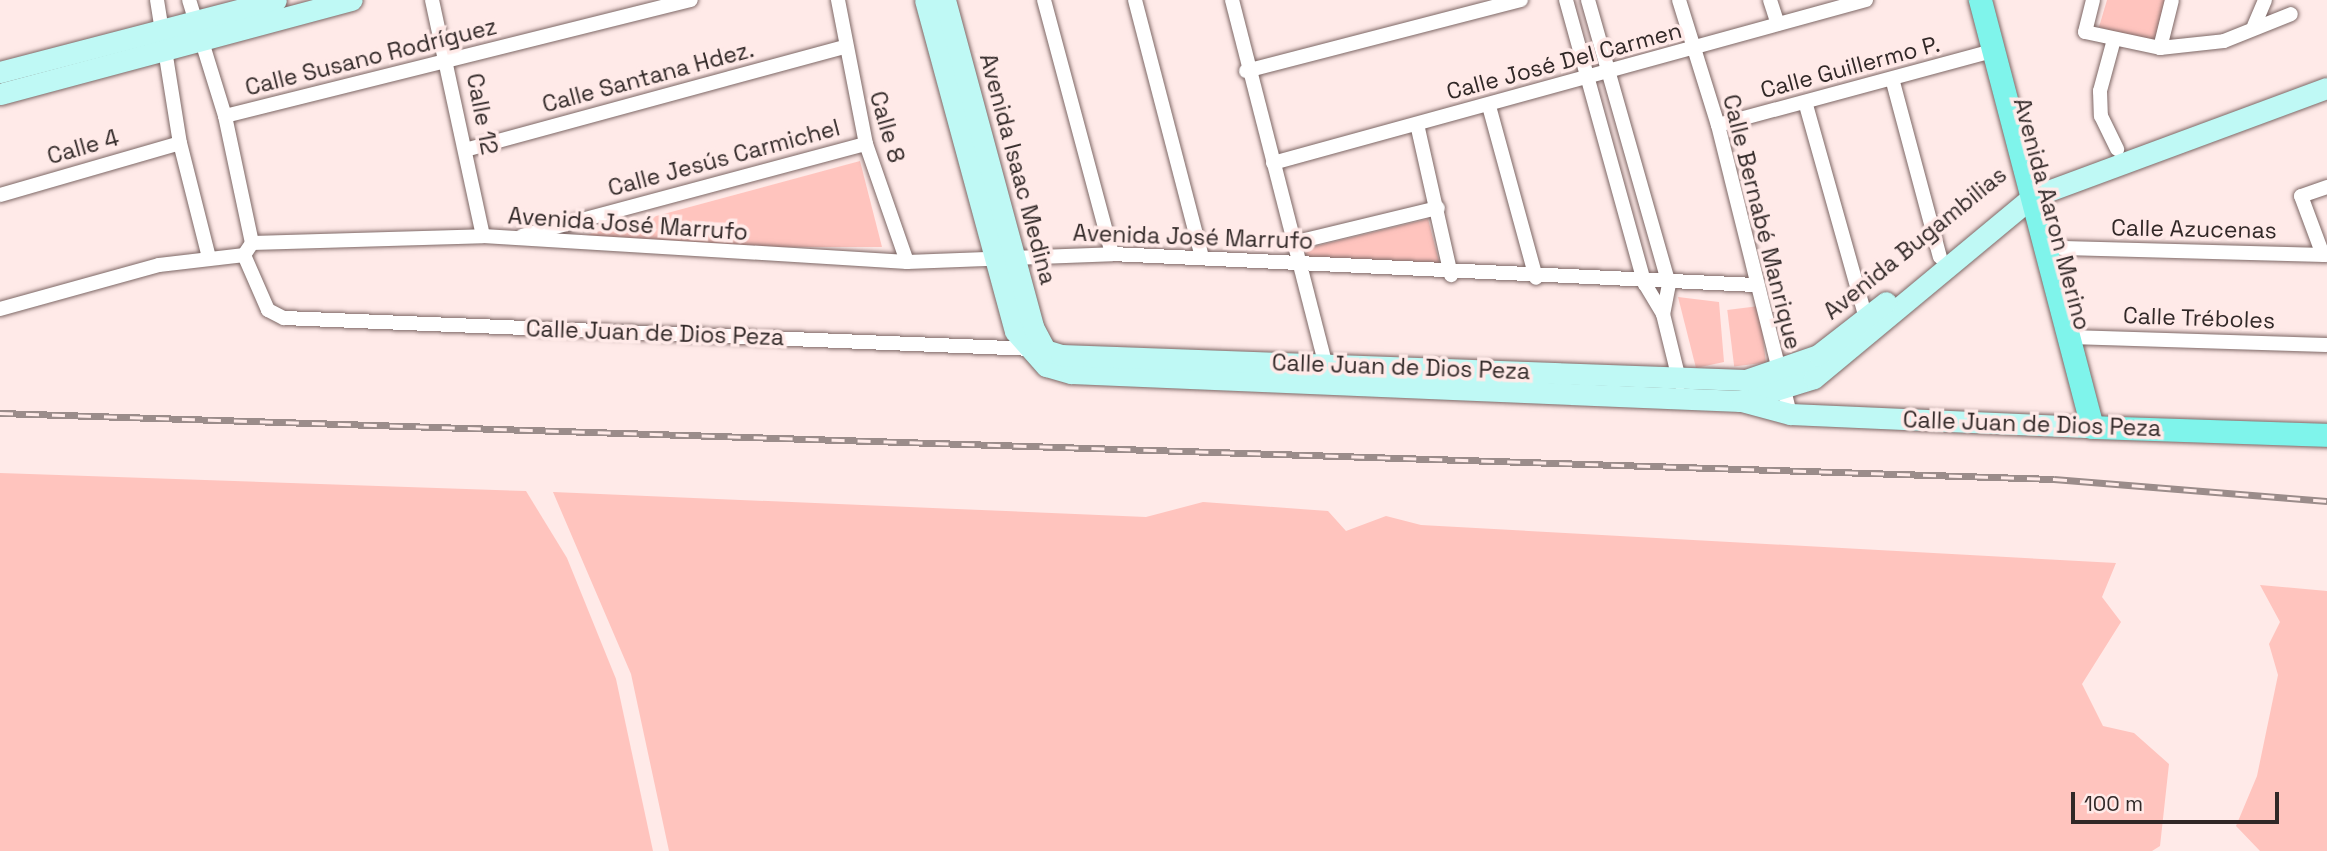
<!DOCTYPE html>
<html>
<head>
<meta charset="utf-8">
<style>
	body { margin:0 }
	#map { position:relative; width:2327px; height:851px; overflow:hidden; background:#ffeae8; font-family:"Space Grotesk",sans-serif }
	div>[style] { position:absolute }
	.green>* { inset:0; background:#ffc4be; transform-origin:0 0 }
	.roads { filter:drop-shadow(0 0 2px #7d6765) drop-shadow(0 0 2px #7d6765) }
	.street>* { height:14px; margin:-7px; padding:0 7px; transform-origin:7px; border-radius:7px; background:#fff }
	.secondary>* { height:21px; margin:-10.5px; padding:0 10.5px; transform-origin:10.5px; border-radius:10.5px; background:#bff9f5 }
	.primary>* { height:23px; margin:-11.5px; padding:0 11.5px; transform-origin:11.5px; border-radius:11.5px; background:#7ff4eb }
	.rail>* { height:7px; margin-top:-3.5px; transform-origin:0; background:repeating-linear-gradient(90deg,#ffeae8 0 13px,#9b8c8a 0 26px); box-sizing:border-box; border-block:2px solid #9b8c8a }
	span { translate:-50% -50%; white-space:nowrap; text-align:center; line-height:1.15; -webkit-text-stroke:7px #ffeae8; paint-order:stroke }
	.street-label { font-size:23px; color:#312827 }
	.scale { position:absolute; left:2071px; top:792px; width:208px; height:32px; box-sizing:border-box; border:4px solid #312827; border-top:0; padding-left:9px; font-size:21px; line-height:24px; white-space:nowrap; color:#312827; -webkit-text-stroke:5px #ffeae8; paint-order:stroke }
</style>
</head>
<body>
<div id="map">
	<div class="green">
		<div style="clip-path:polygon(2107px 0,2165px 0,2154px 44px,2099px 27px)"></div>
		<div style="clip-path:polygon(860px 161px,882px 247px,706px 247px,582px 236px)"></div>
		<div style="clip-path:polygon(1428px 219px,1440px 265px,1306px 257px,1304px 249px)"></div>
		<div style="clip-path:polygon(1678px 297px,1719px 302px,1724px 362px,1696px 368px)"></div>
		<div style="left:1759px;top:306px;width:57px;height:32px;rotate:83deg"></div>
		<div style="clip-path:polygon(0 473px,526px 491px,567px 558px,616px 679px,653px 851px,0 851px)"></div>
		<div style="clip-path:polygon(553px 492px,1146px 517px,1203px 502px,1328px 511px,1346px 531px,1386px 516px,1421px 525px,2116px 563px,2102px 597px,2121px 622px,2082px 684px,2103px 726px,2134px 733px,2169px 764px,2160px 846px,2152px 851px,669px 851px,631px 674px)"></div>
		<div style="clip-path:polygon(2260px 585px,2327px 591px,2327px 851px,2260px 851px,2236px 826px,2257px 776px,2278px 675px,2269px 644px,2280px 622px)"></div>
	</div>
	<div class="roads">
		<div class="street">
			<div style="left:157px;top:0;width:145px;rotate:80.9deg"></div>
			<div style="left:180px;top:143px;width:119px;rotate:75.8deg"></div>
			<div style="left:432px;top:0;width:241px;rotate:77.8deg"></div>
			<div style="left:838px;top:0;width:147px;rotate:79deg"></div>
			<div style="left:866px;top:144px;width:125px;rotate:70.8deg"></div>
			<div style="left:1044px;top:0;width:263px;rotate:75deg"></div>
			<div style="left:1135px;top:0;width:266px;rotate:75.4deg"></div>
			<div style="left:1232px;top:0;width:385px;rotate:75.6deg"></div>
			<div style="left:1566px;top:0;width:295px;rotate:74.5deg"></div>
			<div style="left:1645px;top:284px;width:35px;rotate:59deg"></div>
			<div style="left:1663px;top:314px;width:71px;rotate:76.2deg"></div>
			<div style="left:1588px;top:0;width:295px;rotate:74.1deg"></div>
			<div style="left:1669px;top:284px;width:31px;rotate:101deg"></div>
			<div style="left:1679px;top:0;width:131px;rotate:72.7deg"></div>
			<div style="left:1718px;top:125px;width:298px;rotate:76deg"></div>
			<div style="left:1770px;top:0;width:25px;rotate:72deg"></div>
			<div style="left:2093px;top:0;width:33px;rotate:104deg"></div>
			<div style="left:2085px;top:32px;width:77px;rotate:12deg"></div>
			<div style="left:2160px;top:48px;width:64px;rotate:-6.2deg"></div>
			<div style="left:2224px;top:41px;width:72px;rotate:-21.9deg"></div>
			<div style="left:2254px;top:26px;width:28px;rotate:-67deg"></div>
			<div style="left:2113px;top:43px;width:50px;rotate:105.2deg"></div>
			<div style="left:2100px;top:91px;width:25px;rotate:88deg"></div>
			<div style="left:2101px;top:116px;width:37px;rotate:64deg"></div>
			<div style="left:2160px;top:48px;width:49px;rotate:-76deg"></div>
			<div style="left:1246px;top:71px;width:284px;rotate:-14.5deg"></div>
			<div style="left:1893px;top:82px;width:181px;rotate:75deg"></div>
			<div style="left:1806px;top:105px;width:230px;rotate:74.3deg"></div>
			<div style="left:1489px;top:106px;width:178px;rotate:74.7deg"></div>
			<div style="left:225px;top:116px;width:480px;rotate:-14deg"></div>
			<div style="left:1417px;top:124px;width:155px;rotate:77.3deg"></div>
			<div style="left:1718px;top:125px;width:285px;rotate:-15.1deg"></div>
			<div style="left:465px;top:150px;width:392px;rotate:-15.2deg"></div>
			<div style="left:1273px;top:163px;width:615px;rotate:-15.37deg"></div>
			<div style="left:0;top:195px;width:187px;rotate:-16.1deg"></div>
			<div style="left:522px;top:236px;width:356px;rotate:-15deg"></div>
			<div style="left:252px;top:243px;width:231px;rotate:-1.7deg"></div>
			<div style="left:483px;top:236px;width:425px;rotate:3.5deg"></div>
			<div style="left:907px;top:262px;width:205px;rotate:-2.2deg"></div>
			<div style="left:1112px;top:254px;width:645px;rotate:2.76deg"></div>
			<div style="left:1293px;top:243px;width:149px;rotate:-13.6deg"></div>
			<div style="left:2061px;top:248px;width:266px;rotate:1.5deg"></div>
			<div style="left:244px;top:255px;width:60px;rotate:66.4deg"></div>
			<div style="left:268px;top:310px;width:18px;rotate:27deg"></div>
			<div style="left:284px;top:318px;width:750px;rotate:2.37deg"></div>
			<div style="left:2323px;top:255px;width:63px;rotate:-110.4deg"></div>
			<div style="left:2301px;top:196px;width:28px;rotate:-19deg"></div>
			<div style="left:0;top:309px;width:165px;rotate:-15.5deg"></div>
			<div style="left:159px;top:265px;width:86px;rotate:-6.7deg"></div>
			<div style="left:244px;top:255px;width:14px;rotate:-56deg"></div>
			<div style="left:252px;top:243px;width:130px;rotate:-102deg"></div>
			<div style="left:225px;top:116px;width:121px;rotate:-107.2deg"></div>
			<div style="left:2069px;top:337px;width:258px;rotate:1.8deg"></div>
		</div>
		<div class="secondary">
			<div style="left:925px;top:0;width:343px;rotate:74.8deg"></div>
			<div style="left:1015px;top:331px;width:47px;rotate:48.5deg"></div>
			<div style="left:1046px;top:366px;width:26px;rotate:16deg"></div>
			<div style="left:1071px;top:373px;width:670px;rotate:2.4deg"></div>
			<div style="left:1740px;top:401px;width:77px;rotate:-17.3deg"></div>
			<div style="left:1814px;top:378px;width:283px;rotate:-39.7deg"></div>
			<div style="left:2032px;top:197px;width:314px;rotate:-20.3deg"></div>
			<div style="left:945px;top:0;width:339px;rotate:74.9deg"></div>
			<div style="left:1033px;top:327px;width:26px;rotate:62deg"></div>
			<div style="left:1045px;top:350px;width:17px;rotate:17deg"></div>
			<div style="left:1061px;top:355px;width:685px;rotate:2.09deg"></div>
			<div style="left:1746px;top:380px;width:76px;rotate:-19.1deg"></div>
			<div style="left:1818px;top:355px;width:86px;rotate:-37.9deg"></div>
			<div style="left:0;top:72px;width:285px;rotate:-14.6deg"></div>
			<div style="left:0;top:94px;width:364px;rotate:-15deg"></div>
			<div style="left:1742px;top:401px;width:50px;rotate:15.2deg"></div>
			<div style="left:1790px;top:414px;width:302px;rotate:2.5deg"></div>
		</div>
		<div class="primary">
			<div style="left:1980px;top:0;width:441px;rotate:75.3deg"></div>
			<div style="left:2092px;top:427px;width:235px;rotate:1.9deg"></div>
		</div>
	</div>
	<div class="rail">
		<div style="left:0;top:413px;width:2055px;rotate:1.84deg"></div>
		<div style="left:2054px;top:479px;width:274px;rotate:4.6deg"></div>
	</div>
	<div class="street-label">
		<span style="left:371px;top:57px;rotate:-14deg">Calle Susano Rodríguez</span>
		<span style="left:1564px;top:61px;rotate:-15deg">Calle José Del Carmen</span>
		<span style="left:1850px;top:67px;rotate:-15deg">Calle Guillermo P.</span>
		<span style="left:648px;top:77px;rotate:-15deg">Calle Santana Hdez.</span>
		<span style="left:482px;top:114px;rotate:79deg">Calle 12</span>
		<span style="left:887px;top:127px;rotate:74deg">Calle 8</span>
		<span style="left:83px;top:147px;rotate:-16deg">Calle 4</span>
		<span style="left:724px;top:158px;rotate:-15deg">Calle Jesús Carmichel</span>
		<span style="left:1018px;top:169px;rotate:75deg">Avenida Isaac Medina</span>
		<span style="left:2052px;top:214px;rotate:75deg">Avenida Aaron Merino</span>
		<span style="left:1762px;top:222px;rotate:76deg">Calle Bernabé Manrique</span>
		<span style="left:628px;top:224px;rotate:4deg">Avenida José Marrufo</span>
		<span style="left:2194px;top:229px;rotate:1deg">Calle Azucenas</span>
		<span style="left:1193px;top:237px;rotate:2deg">Avenida José Marrufo</span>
		<span style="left:1915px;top:243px;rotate:-39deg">Avenida Bugambilias</span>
		<span style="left:2199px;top:318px;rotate:2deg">Calle Tréboles</span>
		<span style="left:655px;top:333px;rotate:2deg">Calle Juan de Dios Peza</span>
		<span style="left:1401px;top:367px;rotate:2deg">Calle Juan de Dios Peza</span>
		<span style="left:2032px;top:424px;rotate:2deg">Calle Juan de Dios Peza</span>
	</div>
	<div class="scale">100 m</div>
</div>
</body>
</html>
